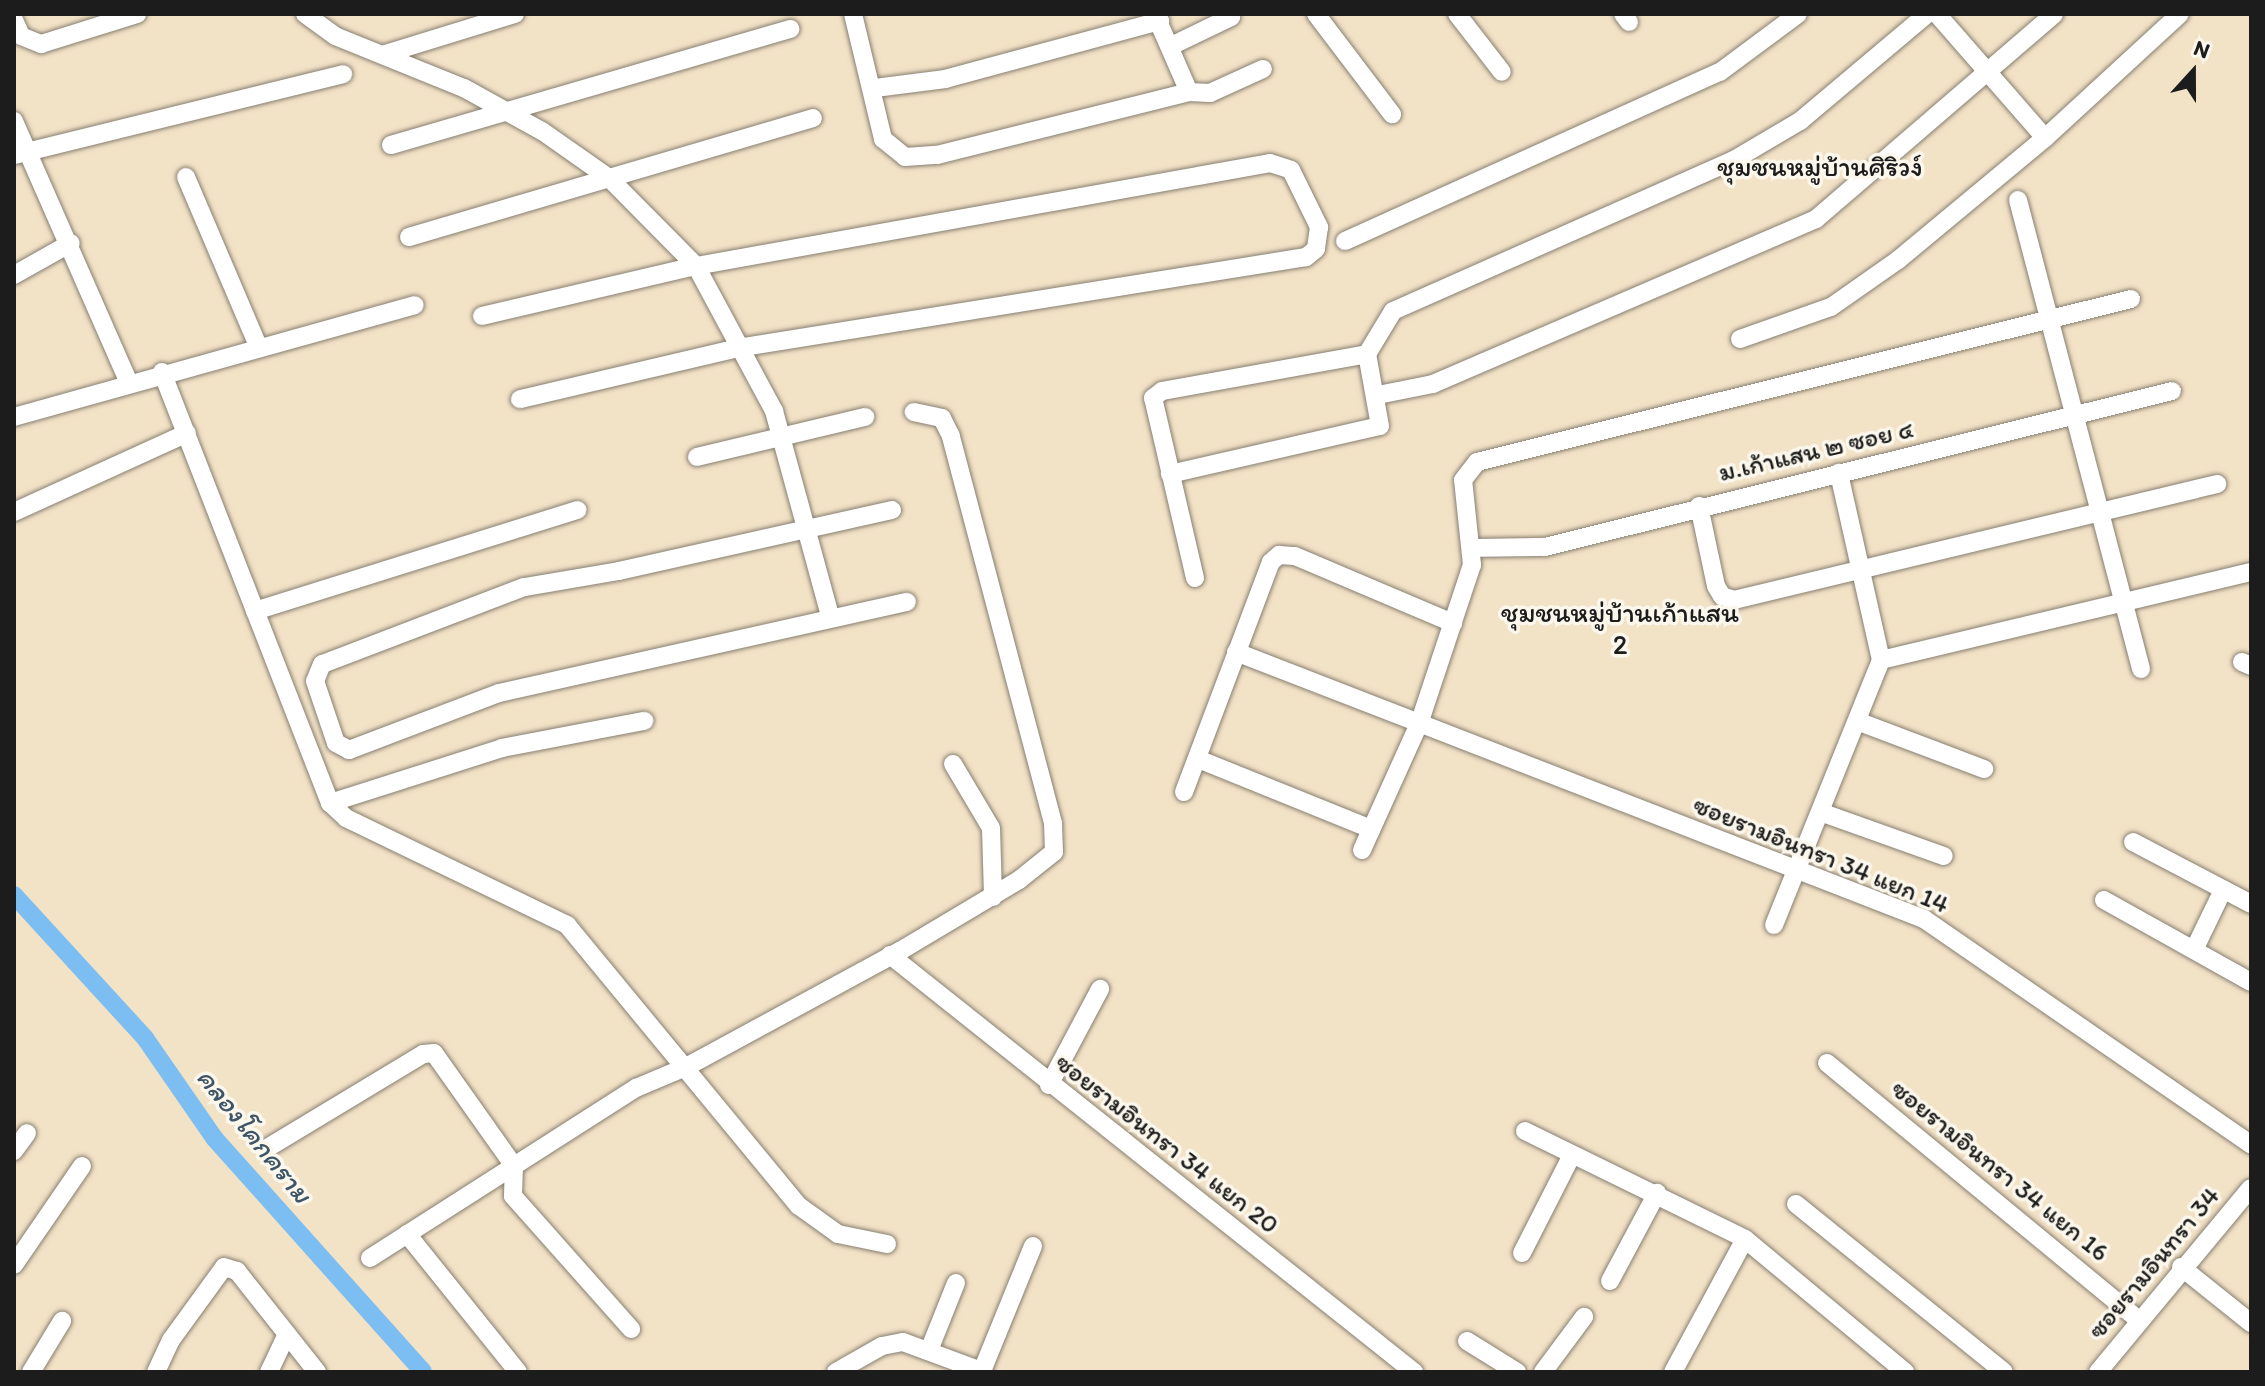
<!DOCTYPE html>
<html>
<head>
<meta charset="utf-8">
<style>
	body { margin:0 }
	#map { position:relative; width:2265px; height:1386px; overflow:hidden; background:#f2e2c6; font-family:Itim,"Playpen Sans Thai",sans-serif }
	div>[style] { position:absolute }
	.canal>* { height:18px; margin:-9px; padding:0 9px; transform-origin:9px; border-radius:9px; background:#7cbef1 }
	.roads { filter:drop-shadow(0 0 2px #877f71) drop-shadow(0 0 2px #877f71) }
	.minor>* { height:18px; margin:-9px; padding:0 9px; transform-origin:9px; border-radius:9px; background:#fff }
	span { translate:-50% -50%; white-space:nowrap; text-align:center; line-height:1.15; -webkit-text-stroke:7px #fbf7ec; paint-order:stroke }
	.street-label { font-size:26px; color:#1c1c1c }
	.neighbourhood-label { font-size:28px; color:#1c1c1c }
	.water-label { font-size:28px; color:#3e5567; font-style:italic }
	.frame { position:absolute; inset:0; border:16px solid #1c1c1c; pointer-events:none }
	.north { position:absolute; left:2153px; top:32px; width:80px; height:80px; -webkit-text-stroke:6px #fbf7ec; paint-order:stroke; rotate:21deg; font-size:22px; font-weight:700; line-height:32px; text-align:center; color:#1c1c1c }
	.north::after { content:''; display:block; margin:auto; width:28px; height:36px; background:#1c1c1c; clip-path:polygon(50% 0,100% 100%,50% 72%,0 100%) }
</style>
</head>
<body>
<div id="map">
	<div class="canal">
		<div style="left:14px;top:895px;width:194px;rotate:47.5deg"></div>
		<div style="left:145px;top:1038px;width:123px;rotate:55.3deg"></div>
		<div style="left:215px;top:1139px;width:312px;rotate:48.2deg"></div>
	</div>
	<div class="roads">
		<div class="minor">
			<div style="left:305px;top:14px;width:37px;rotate:36deg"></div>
			<div style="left:335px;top:36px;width:139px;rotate:22deg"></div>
			<div style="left:464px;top:88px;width:89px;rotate:28.9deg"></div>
			<div style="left:542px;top:131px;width:82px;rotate:35deg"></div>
			<div style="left:609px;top:178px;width:124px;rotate:45.3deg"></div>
			<div style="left:696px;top:266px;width:165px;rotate:61.7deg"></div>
			<div style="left:774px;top:411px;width:213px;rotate:74.7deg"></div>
			<div style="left:853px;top:14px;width:129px;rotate:76.5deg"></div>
			<div style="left:883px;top:139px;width:28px;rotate:39deg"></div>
			<div style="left:905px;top:157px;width:32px;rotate:-4deg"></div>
			<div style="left:937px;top:155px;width:260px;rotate:-14deg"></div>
			<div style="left:1189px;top:92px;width:85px;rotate:-113.6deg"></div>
			<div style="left:1316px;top:14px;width:126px;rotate:52.8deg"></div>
			<div style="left:1457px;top:14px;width:73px;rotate:52.2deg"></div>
			<div style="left:1623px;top:14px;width:10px;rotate:53deg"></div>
			<div style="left:1937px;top:14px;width:164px;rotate:48.9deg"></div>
			<div style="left:14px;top:20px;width:17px;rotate:66deg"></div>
			<div style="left:21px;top:36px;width:22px;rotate:22deg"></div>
			<div style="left:41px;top:44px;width:101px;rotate:-17.4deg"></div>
			<div style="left:1171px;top:46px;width:67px;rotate:-25.8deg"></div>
			<div style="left:385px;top:54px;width:136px;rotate:-17.1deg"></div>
			<div style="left:875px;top:88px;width:71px;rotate:-7.3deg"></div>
			<div style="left:945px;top:79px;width:223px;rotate:-15.1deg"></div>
			<div style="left:1189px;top:92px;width:21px;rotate:3deg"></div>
			<div style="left:1210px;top:93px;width:58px;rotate:-24.4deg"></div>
			<div style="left:14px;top:121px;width:286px;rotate:66.3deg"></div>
			<div style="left:391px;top:145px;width:416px;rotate:-16.2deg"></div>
			<div style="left:14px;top:155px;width:339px;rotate:-13.8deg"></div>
			<div style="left:186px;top:177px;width:184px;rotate:66.9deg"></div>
			<div style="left:2018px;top:200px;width:485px;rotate:75.3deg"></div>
			<div style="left:409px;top:237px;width:421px;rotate:-16.4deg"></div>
			<div style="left:1345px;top:241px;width:411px;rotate:-24.3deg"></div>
			<div style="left:1720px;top:72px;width:97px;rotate:-36.6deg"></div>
			<div style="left:14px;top:275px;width:65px;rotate:-29.3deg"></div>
			<div style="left:482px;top:316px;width:220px;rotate:-13.2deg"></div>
			<div style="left:696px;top:266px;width:583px;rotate:-10.17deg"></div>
			<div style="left:1270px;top:163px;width:22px;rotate:18deg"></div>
			<div style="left:1291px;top:170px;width:64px;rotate:63.8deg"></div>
			<div style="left:1319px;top:227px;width:22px;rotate:98deg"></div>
			<div style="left:1316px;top:249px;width:13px;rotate:141deg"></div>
			<div style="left:1306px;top:257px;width:575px;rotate:170.9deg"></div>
			<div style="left:738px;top:348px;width:224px;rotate:166.8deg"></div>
			<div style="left:1740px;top:339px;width:96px;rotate:-19.4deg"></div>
			<div style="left:1831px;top:307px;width:82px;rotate:-35deg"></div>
			<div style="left:1898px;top:260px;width:191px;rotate:-39.7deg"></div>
			<div style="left:2045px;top:138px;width:183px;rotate:-42.6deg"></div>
			<div style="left:162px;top:372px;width:463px;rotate:68.7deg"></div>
			<div style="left:330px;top:803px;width:22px;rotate:43deg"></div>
			<div style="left:346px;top:818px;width:246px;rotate:25.8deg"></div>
			<div style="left:567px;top:925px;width:364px;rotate:50.5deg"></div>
			<div style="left:799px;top:1206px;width:48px;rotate:35.7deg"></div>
			<div style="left:838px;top:1234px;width:50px;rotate:11.5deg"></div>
			<div style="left:1378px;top:395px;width:56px;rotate:-11.3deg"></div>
			<div style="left:1433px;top:384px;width:417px;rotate:-23.3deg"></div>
			<div style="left:1816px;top:219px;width:314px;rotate:-40.7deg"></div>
			<div style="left:14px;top:417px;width:416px;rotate:-15.6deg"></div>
			<div style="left:697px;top:457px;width:173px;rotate:-13.4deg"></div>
			<div style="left:1170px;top:474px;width:215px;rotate:-12.9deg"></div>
			<div style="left:1380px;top:426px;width:73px;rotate:-100.2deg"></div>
			<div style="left:1367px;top:354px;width:50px;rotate:-58.8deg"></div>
			<div style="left:1393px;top:311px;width:373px;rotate:-23.9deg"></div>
			<div style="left:1734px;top:160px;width:77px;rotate:-30.6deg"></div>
			<div style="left:1800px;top:121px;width:166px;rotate:-40.1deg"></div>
			<div style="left:1699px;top:506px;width:82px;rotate:78deg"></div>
			<div style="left:1716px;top:586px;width:12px;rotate:59deg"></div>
			<div style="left:1722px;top:596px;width:13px;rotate:18deg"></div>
			<div style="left:1734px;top:600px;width:497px;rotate:-13.5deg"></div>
			<div style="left:892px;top:510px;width:280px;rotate:167.4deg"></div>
			<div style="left:619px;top:571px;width:96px;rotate:170.4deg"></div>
			<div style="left:524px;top:587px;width:216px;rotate:159.1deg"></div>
			<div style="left:322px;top:664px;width:18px;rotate:112deg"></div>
			<div style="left:315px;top:681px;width:65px;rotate:71.3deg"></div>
			<div style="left:336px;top:743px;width:15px;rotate:28deg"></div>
			<div style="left:349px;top:750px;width:160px;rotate:-20.8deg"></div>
			<div style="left:499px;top:693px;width:418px;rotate:-12.6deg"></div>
			<div style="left:14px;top:512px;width:190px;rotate:-24.5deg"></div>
			<div style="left:1471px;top:548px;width:74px;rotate:-0.8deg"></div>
			<div style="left:1545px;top:547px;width:646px;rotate:-13.97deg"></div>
			<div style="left:1195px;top:578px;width:185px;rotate:-103.1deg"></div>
			<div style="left:1153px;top:398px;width:11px;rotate:-38deg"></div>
			<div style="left:1162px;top:391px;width:208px;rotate:-10.2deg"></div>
			<div style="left:255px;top:611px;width:338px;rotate:-17.4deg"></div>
			<div style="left:1236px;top:652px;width:738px;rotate:21.21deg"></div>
			<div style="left:1924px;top:919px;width:397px;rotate:34.6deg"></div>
			<div style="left:1881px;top:660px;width:380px;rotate:-13.4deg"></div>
			<div style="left:2242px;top:662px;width:10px;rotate:24deg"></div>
			<div style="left:1857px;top:721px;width:136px;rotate:20.7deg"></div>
			<div style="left:1198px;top:759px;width:187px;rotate:22deg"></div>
			<div style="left:953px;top:764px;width:74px;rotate:59.3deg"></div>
			<div style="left:991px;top:828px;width:69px;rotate:88.3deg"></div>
			<div style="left:1184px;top:792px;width:246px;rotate:-69.3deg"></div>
			<div style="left:1271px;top:562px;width:11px;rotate:-41deg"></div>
			<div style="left:1279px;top:555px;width:16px;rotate:4deg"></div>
			<div style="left:1295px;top:556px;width:172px;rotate:23deg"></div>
			<div style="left:330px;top:803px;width:181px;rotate:-17.7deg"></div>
			<div style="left:502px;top:748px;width:145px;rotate:-10.8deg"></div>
			<div style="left:1823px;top:813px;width:128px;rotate:19.6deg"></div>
			<div style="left:2133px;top:842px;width:133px;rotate:27.7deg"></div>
			<div style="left:1362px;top:850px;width:138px;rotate:-65.7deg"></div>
			<div style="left:1419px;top:724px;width:168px;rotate:-71.6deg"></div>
			<div style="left:1472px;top:565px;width:85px;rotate:-96deg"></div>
			<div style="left:1463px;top:480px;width:23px;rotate:-52deg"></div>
			<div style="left:1477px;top:462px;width:674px;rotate:-14deg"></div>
			<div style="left:2104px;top:900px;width:168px;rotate:29.2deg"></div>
			<div style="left:1774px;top:925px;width:286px;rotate:-68deg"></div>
			<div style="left:1881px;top:660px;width:192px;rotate:-102.7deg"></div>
			<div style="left:2194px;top:950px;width:67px;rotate:-64.2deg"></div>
			<div style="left:890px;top:955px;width:670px;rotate:38.51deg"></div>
			<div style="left:1827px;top:1063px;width:404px;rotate:39.5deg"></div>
			<div style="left:1049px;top:1085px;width:109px;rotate:-62deg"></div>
			<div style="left:1525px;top:1131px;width:245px;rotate:26.1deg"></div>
			<div style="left:1745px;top:1239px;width:208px;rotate:39.7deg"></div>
			<div style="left:269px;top:1147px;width:180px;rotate:-31.1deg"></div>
			<div style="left:423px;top:1054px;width:11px;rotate:-5deg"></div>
			<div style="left:434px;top:1053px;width:138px;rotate:54.7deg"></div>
			<div style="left:514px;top:1166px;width:30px;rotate:92deg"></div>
			<div style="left:513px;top:1196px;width:178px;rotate:48.4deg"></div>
			<div style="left:14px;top:1151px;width:22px;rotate:-54deg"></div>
			<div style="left:1796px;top:1204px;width:267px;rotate:38.9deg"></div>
			<div style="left:407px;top:1234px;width:177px;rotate:51.2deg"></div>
			<div style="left:1522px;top:1253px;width:110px;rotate:-63deg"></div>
			<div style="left:370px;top:1258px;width:316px;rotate:-32.6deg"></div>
			<div style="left:636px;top:1088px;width:56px;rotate:-22.9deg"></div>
			<div style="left:688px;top:1066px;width:241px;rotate:-28.5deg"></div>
			<div style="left:900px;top:951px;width:139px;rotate:-30.8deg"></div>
			<div style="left:1019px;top:880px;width:45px;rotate:-38.7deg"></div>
			<div style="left:1054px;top:852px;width:29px;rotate:-92deg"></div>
			<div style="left:1053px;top:823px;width:400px;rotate:-104.8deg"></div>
			<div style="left:951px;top:436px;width:20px;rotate:-117deg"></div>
			<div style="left:942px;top:418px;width:29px;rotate:-168deg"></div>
			<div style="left:14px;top:1265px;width:120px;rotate:-55.5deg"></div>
			<div style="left:2181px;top:1267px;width:90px;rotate:38.7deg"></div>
			<div style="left:1610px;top:1281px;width:100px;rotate:-61.9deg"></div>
			<div style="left:1467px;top:1341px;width:59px;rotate:31.8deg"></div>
			<div style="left:930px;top:1348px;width:70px;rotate:-68.2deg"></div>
			<div style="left:982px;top:1371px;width:135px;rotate:-67.8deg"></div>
			<div style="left:31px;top:1372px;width:60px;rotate:-58.7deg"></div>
			<div style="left:156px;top:1372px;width:35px;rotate:-65deg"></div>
			<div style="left:171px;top:1340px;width:90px;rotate:-54deg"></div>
			<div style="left:224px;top:1267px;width:14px;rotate:17deg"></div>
			<div style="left:237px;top:1271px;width:129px;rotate:51.6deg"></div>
			<div style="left:269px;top:1372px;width:42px;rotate:-64.7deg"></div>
			<div style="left:836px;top:1372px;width:53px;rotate:-29.5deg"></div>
			<div style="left:882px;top:1346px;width:21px;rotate:-11deg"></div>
			<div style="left:903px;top:1342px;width:86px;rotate:20.3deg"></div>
			<div style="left:1543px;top:1372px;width:69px;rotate:-53.3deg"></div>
			<div style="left:1673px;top:1372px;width:151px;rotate:-61.6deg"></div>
			<div style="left:2098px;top:1372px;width:239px;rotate:-50.3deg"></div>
		</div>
	</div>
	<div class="street-label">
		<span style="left:1816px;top:451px;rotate:-13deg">ม.เก้าแสน ๒ ซอย ๔</span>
		<span style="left:1821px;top:855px;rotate:22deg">ซอยรามอินทรา 34 แยก 14</span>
		<span style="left:1167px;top:1144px;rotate:38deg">ซอยรามอินทรา 34 แยก 20</span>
		<span style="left:2000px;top:1171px;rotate:39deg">ซอยรามอินทรา 34 แยก 16</span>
		<span style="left:2154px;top:1263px;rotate:-50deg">ซอยรามอินทรา 34</span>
	</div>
	<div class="neighbourhood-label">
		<span style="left:1820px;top:166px">ชุมชนหมู่บ้านศิริวง์</span>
		<span style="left:1620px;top:628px">ชุมชนหมู่บ้านเก้าแสน<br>2</span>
	</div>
	<div class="water-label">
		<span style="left:255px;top:1135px;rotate:51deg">คลองโคกคราม</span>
	</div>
	<div class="frame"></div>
	<div class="north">N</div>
</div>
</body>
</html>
